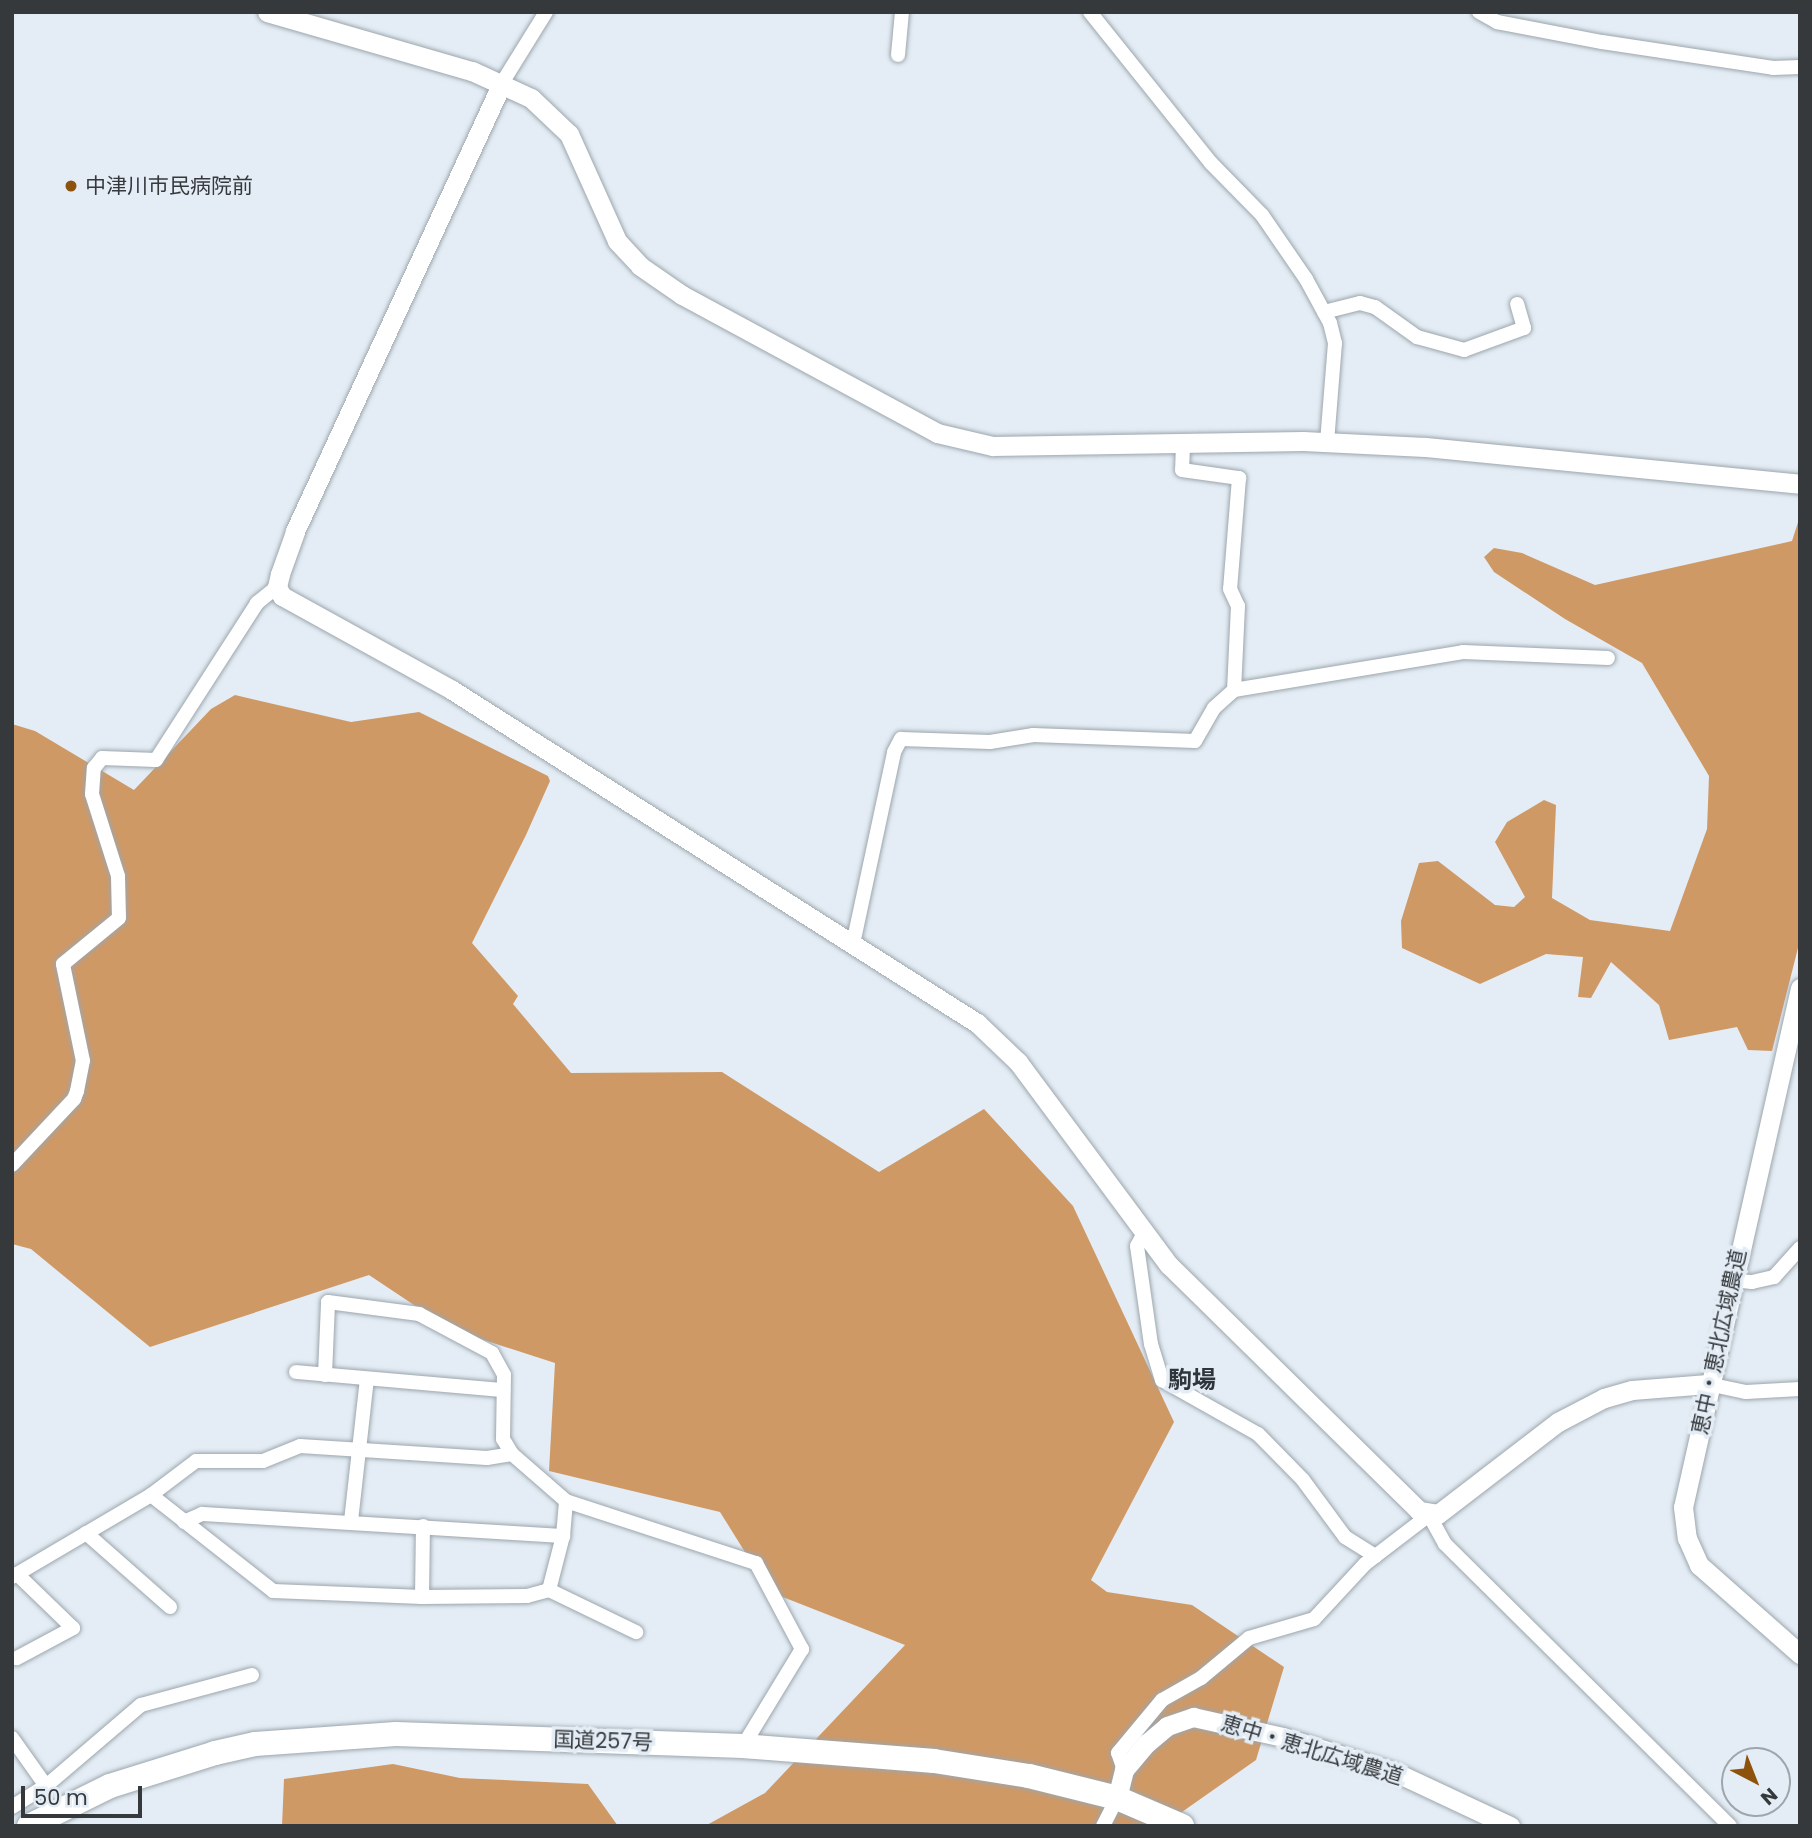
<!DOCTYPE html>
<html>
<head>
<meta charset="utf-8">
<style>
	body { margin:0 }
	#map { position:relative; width:1812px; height:1838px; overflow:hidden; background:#e4edf5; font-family:Poppins,"Noto Sans JP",sans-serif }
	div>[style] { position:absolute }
	.forest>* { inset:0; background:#cf9966 }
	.roads { filter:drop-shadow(0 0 2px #9da6ad) drop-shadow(0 0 2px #9da6ad) }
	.minor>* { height:14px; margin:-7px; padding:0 7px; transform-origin:7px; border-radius:7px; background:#fff }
	.tertiary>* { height:19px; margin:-9.5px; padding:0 9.5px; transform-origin:9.5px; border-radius:9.5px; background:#fff }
	.trunk>* { height:24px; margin:-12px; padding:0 12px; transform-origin:12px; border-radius:12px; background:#fff }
	.dots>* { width:19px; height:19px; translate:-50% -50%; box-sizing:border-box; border:4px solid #e4edf5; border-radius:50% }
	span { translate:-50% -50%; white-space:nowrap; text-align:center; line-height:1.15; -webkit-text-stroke:7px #e4edf5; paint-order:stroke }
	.poi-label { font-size:21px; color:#35393c }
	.left { translate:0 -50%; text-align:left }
	.street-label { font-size:21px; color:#35393c }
	.quarter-label { font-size:24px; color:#2e353b; font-weight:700 }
	.frame { position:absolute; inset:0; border:14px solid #35393c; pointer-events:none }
	.north { position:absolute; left:1721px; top:1747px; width:70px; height:70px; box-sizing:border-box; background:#e4edf5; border:2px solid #9ea5ab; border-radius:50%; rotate:138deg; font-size:19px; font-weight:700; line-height:28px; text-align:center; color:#35393c }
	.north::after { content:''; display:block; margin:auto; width:24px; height:32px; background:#8d530d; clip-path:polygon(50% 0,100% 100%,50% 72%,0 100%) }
	.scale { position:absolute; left:21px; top:1786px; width:121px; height:32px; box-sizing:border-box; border:4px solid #35393c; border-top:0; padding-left:9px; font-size:21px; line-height:24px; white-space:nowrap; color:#35393c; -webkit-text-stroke:5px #e4edf5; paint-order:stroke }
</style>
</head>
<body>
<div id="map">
	<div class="forest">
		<div style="clip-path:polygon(1800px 516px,1800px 940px,1772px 1051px,1748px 1050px,1737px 1027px,1669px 1040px,1659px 1005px,1611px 962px,1591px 998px,1578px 997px,1583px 957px,1546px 954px,1480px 984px,1402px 948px,1401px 921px,1419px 863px,1438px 861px,1495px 905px,1514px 907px,1525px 897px,1495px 842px,1507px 822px,1544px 800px,1556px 805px,1552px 898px,1590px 920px,1670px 931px,1707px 829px,1709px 776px,1642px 663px,1565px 619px,1494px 572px,1484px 557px,1494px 548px,1522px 553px,1595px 585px,1792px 541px)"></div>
		<div style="clip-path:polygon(235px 695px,351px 722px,419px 712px,548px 776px,550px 781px,526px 835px,472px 943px,518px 996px,513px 1004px,571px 1073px,722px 1072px,879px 1172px,984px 1109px,1073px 1206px,1174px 1422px,1091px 1580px,1107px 1592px,1192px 1605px,1284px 1667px,1256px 1760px,1162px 1826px,705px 1826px,765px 1793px,905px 1645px,770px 1592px,720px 1512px,549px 1471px,555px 1363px,450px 1329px,369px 1275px,150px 1347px,31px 1249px,12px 1244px,12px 724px,35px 731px,134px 790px,211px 709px)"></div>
		<div style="clip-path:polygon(393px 1764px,460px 1778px,588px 1784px,618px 1826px,282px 1826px,284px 1779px)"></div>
	</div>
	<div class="roads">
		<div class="minor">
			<div style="left:1090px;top:12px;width:193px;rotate:51.3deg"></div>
			<div style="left:1211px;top:163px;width:73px;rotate:45.6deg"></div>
			<div style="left:1262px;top:215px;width:78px;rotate:55.5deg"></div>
			<div style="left:1306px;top:279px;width:50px;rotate:61.4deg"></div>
			<div style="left:1330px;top:323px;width:21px;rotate:76deg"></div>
			<div style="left:1335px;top:343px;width:99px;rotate:94.6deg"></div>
			<div style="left:1479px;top:12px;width:21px;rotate:29deg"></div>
			<div style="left:1497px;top:22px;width:107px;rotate:10.8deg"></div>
			<div style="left:1602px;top:42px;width:173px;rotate:8.6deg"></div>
			<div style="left:1773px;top:68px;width:27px;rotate:-2deg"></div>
			<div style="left:898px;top:55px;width:43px;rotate:-84.7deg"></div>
			<div style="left:502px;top:83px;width:84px;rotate:-58.2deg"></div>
			<div style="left:1324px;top:312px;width:37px;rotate:-14deg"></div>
			<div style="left:1360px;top:303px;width:16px;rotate:15deg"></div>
			<div style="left:1375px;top:307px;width:52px;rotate:35.5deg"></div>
			<div style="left:1417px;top:337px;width:49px;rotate:15.5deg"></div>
			<div style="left:1464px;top:350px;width:64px;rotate:-20.1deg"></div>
			<div style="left:1524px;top:328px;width:25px;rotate:-106deg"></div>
			<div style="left:1183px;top:444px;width:26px;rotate:92deg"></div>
			<div style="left:1182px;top:470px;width:58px;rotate:8deg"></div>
			<div style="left:1239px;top:478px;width:111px;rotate:94.6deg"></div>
			<div style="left:1230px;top:589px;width:19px;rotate:65deg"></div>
			<div style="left:1238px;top:606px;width:84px;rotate:92.7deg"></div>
			<div style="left:853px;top:944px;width:196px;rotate:-77.9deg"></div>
			<div style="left:894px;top:752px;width:15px;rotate:-62deg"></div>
			<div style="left:901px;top:739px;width:89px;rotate:1.9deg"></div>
			<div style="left:990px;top:742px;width:44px;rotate:-9.2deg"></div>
			<div style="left:1033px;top:735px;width:162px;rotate:2.1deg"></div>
			<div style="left:1195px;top:741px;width:38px;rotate:-60deg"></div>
			<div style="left:1214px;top:708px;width:27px;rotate:-42deg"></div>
			<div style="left:1234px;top:690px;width:232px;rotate:-9.4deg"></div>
			<div style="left:1463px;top:652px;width:145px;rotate:2.4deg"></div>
			<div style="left:12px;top:1165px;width:91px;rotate:-46.8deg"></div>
			<div style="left:74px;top:1099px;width:9px;rotate:-69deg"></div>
			<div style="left:77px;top:1091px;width:31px;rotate:-79deg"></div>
			<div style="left:83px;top:1061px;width:99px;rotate:-101.7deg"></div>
			<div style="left:63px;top:964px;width:72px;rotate:-39.4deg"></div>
			<div style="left:119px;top:918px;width:42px;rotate:-91.4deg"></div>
			<div style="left:118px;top:876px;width:86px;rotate:-107.6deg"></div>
			<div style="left:92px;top:794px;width:26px;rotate:-86deg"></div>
			<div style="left:94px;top:768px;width:13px;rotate:-51deg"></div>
			<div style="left:102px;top:758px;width:54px;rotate:2.1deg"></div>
			<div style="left:156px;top:760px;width:187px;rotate:-57.2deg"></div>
			<div style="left:257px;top:603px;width:26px;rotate:-39deg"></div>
			<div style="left:1145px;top:1231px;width:17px;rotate:118deg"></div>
			<div style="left:1137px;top:1246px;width:99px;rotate:81.9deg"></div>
			<div style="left:1151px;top:1344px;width:38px;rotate:73deg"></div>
			<div style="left:1162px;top:1380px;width:110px;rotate:29.4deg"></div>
			<div style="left:1258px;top:1434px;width:64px;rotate:45.6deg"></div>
			<div style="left:1303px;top:1480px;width:71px;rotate:53.6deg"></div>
			<div style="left:1345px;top:1537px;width:36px;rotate:32deg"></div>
			<div style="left:1732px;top:1280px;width:20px;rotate:6deg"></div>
			<div style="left:1752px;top:1282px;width:23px;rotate:-13deg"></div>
			<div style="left:1774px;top:1277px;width:39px;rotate:-48deg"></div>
			<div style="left:296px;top:1372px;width:208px;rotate:5deg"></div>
			<div style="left:325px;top:1375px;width:73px;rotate:-87.6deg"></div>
			<div style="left:328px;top:1302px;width:92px;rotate:7.5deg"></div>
			<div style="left:419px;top:1314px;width:83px;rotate:28.1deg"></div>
			<div style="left:492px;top:1353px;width:25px;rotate:61deg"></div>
			<div style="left:504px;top:1375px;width:64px;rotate:90.9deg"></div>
			<div style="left:503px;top:1439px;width:17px;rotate:59deg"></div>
			<div style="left:512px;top:1454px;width:72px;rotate:41deg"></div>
			<div style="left:566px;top:1501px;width:200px;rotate:18.1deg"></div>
			<div style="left:756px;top:1563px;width:98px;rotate:61.9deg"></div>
			<div style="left:802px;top:1649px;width:114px;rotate:121.3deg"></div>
			<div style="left:1708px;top:1384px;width:39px;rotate:12deg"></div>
			<div style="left:1746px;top:1392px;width:54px;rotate:-3.2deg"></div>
			<div style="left:151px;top:1495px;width:155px;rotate:38.2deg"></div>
			<div style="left:273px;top:1591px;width:149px;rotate:2.3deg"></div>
			<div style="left:422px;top:1597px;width:105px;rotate:-0.5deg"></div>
			<div style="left:527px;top:1596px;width:23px;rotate:-15deg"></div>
			<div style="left:549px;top:1590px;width:56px;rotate:-75.5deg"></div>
			<div style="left:563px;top:1536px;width:35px;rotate:-85deg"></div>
			<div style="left:351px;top:1521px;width:143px;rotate:-83.6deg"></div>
			<div style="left:184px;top:1522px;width:20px;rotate:-24deg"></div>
			<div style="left:202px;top:1514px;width:362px;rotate:3.5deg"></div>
			<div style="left:86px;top:1533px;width:112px;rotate:41.4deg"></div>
			<div style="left:17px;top:1574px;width:78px;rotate:44deg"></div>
			<div style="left:73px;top:1628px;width:64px;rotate:151.8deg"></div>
			<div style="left:12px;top:1577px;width:161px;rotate:-30.5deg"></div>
			<div style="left:151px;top:1495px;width:56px;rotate:-37.1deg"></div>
			<div style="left:196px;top:1461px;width:67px"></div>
			<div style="left:263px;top:1461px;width:40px;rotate:-22deg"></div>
			<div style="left:300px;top:1446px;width:187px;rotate:3.7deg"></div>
			<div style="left:487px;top:1458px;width:25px;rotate:-9deg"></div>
			<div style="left:549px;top:1590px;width:97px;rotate:25.8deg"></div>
			<div style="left:422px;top:1597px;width:71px;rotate:-89.2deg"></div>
			<div style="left:12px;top:1738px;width:59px;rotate:54.7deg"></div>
			<div style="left:1124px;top:1770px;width:18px;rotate:-109deg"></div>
			<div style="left:1118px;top:1753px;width:69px;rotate:-50.3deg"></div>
			<div style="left:1162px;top:1700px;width:45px;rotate:-29.4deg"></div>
			<div style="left:1201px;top:1678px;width:62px;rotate:-39.8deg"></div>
			<div style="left:1249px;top:1638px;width:68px;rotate:-16.3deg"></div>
			<div style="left:1314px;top:1619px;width:75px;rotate:-47.2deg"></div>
			<div style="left:1365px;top:1564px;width:81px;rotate:-37.4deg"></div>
			<div style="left:1429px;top:1515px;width:33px;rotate:61deg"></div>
			<div style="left:1445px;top:1544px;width:401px;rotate:44.7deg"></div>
			<div style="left:12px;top:1807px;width:40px;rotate:-32deg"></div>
			<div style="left:46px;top:1786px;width:125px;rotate:-40.5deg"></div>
			<div style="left:141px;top:1705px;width:115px;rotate:-15.1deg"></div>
			<div style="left:1103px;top:1826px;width:31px;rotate:-63deg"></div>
		</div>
		<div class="tertiary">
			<div style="left:267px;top:12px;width:213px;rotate:16.1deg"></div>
			<div style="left:472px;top:71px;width:65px;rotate:24.6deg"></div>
			<div style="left:531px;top:98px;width:52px;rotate:43.5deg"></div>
			<div style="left:569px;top:134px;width:117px;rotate:65.8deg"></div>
			<div style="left:617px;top:241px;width:34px;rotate:47deg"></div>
			<div style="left:640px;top:266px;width:51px;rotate:34.6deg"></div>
			<div style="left:682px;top:295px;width:290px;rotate:28.4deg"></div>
			<div style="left:937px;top:433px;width:57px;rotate:13.3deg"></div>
			<div style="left:992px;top:446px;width:311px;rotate:-0.9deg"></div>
			<div style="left:1303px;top:441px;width:122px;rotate:2.8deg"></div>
			<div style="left:1425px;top:447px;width:377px;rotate:5.6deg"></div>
			<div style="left:502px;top:83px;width:494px;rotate:114.8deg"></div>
			<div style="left:295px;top:532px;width:45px;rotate:109.7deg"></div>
			<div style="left:280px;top:574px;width:13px;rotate:103deg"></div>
			<div style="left:277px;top:587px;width:10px;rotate:61deg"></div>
			<div style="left:282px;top:596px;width:194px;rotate:28.9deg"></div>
			<div style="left:452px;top:690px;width:622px;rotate:32.39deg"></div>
			<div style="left:977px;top:1023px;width:57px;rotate:43.6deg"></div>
			<div style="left:1018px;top:1062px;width:253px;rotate:53.4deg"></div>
			<div style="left:1169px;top:1265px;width:351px;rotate:44.5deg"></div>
			<div style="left:1419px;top:1511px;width:19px;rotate:9deg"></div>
			<div style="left:1438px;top:1514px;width:151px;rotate:-37.5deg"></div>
			<div style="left:1558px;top:1422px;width:52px;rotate:-27.6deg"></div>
			<div style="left:1604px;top:1398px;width:29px;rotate:-16deg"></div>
			<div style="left:1632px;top:1390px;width:76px;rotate:-4.5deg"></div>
			<div style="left:1800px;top:988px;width:532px;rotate:102.7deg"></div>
			<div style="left:1683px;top:1507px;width:31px;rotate:83deg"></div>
			<div style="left:1687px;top:1538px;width:30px;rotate:66deg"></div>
			<div style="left:1699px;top:1565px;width:135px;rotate:41.4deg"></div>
			<div style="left:1117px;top:1798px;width:29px;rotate:-76deg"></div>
			<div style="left:1124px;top:1770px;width:35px;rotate:-50deg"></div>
			<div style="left:1147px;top:1743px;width:26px;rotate:-40deg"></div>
			<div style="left:1167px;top:1726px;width:28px;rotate:-19deg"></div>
			<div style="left:1193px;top:1717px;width:92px;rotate:12.5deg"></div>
			<div style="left:1283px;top:1737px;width:120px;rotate:17.5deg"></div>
			<div style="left:1397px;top:1773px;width:125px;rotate:25.1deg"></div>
		</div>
		<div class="trunk">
			<div style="left:29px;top:1826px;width:90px;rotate:-26.3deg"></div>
			<div style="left:110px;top:1786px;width:110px;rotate:-17.4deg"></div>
			<div style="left:215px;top:1753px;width:41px;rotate:-12.7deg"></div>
			<div style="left:255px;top:1744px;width:141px;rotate:-4.1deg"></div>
			<div style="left:396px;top:1734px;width:347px;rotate:2deg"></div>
			<div style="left:743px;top:1746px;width:192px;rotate:4.5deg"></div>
			<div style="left:934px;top:1761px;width:96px;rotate:9deg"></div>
			<div style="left:1029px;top:1776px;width:91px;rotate:14deg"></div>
			<div style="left:1117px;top:1798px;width:71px;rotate:23.3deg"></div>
		</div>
	</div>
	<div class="dots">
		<div style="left:71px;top:186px;background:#8d530d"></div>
	</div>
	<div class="poi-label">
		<span class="left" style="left:85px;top:186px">中津川市民病院前</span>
	</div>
	<div class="street-label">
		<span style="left:1719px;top:1342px;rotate:-78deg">恵中・恵北広域農道</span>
		<span style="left:603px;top:1741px;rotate:2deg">国道257号</span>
		<span style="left:1312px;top:1750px;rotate:17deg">恵中・恵北広域農道</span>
	</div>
	<div class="quarter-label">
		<span style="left:1192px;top:1380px">駒場</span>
	</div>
	<div class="frame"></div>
	<div class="north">N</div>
	<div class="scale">50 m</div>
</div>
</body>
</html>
